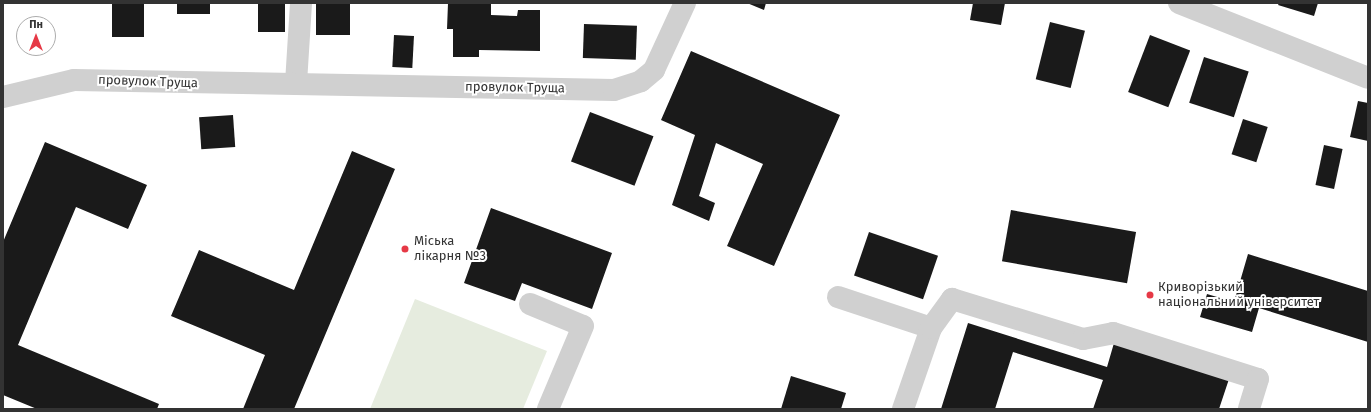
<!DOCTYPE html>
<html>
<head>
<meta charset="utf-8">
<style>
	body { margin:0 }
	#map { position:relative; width:1371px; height:412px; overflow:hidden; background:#fff; font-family:"Fira Sans",sans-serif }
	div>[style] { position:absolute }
	.green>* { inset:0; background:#e6ecdf }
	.building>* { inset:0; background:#1a1a1a; transform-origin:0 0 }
	.minor>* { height:22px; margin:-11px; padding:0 11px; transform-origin:11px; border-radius:11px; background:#d0d0d0 }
	.dots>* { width:11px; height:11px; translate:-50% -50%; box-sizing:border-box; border:2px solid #fff; border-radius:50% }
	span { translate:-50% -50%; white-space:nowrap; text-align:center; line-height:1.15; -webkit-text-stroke:4px #fff; paint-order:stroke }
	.street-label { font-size:13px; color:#333 }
	.poi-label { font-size:13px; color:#333 }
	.left { translate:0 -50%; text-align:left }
	.frame { position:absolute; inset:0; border:4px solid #333; pointer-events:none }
	.north { position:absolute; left:16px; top:16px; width:40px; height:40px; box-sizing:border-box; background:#fff; border:1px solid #adadad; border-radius:50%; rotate:0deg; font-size:11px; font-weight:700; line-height:16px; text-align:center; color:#333 }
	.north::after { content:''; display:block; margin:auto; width:14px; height:18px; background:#e63946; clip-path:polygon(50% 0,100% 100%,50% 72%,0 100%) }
</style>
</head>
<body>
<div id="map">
	<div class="green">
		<div style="clip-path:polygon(415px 299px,547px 351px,523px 409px,370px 409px)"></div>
	</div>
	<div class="building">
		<div style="left:112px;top:3px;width:32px;height:34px"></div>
		<div style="left:177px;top:3px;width:33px;height:11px"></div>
		<div style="left:258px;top:3px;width:27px;height:29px"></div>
		<div style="left:316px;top:3px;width:34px;height:32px"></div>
		<div style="clip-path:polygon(448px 3px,491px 3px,491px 15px,517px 16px,518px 10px,540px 10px,540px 51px,479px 50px,479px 57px,453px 57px,453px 29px,447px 29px)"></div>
		<div style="clip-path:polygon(747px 3px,766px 3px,764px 10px)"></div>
		<div style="clip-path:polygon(973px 3px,1005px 3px,1001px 25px,970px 20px)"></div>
		<div style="clip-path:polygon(1279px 3px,1318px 3px,1314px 16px,1278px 5px)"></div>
		<div style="left:1050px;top:22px;width:36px;height:59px;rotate:14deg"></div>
		<div style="left:584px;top:24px;width:53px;height:34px;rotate:2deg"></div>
		<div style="left:394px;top:35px;width:20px;height:32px;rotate:3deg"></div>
		<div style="left:1150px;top:35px;width:43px;height:61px;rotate:21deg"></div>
		<div style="clip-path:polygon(691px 51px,840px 115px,774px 266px,727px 246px,763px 164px,716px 143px,699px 196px,715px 203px,709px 221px,672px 205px,695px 135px,661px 120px)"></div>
		<div style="left:1204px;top:57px;width:47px;height:48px;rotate:18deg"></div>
		<div style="clip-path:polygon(1358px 101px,1368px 103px,1368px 141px,1350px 137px)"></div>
		<div style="left:590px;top:112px;width:68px;height:53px;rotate:21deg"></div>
		<div style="left:233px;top:115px;width:32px;height:34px;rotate:86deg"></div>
		<div style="left:1243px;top:119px;width:26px;height:37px;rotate:18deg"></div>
		<div style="clip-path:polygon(45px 142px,147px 185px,128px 229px,76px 207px,18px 345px,159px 404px,157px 409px,37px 409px,3px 395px,3px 242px)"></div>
		<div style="left:1324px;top:145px;width:19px;height:41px;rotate:12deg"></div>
		<div style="clip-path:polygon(352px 151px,395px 169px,294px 409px,243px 409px,265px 355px,171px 316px,199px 250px,294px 290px)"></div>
		<div style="clip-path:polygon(491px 208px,612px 253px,592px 309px,522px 283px,515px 301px,464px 283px)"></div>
		<div style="left:1011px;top:210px;width:127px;height:52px;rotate:10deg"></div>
		<div style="left:869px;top:232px;width:73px;height:46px;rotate:19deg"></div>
		<div style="clip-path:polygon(1248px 254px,1368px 291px,1368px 342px,1259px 308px,1252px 332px,1200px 317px,1207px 294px,1234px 302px)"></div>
		<div style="clip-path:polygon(968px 323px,1107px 367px,1114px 343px,1229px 379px,1219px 409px,1093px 409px,1103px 380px,1013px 352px,995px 409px,941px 409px)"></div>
		<div style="clip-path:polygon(791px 376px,846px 393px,841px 409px,781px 409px)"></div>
	</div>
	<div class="minor">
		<div style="left:1179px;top:3px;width:203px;rotate:21.6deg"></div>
		<div style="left:296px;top:83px;width:80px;rotate:-86.4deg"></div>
		<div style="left:3px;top:97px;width:73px;rotate:-13.5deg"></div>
		<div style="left:74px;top:80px;width:540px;rotate:1.06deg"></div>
		<div style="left:614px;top:90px;width:28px;rotate:-18deg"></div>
		<div style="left:641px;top:81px;width:17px;rotate:-40deg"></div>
		<div style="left:654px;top:70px;width:74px;rotate:-65.2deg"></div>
		<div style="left:838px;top:297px;width:98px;rotate:18.4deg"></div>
		<div style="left:530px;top:304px;width:57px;rotate:22.5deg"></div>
		<div style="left:583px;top:326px;width:90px;rotate:112.9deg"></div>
		<div style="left:903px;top:409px;width:86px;rotate:-70.9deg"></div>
		<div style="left:931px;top:328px;width:36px;rotate:-54deg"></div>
		<div style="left:952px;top:299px;width:137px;rotate:17deg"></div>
		<div style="left:1083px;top:339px;width:31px;rotate:-11deg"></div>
		<div style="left:1113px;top:333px;width:152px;rotate:17.6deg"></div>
		<div style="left:1258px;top:379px;width:31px;rotate:107deg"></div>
	</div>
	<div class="dots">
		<div style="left:405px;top:249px;background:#e63946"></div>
		<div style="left:1150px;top:295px;background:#e63946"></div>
	</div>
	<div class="street-label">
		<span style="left:148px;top:82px;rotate:2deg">провулок Труща</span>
		<span style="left:515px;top:88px;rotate:1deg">провулок Труща</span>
	</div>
	<div class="poi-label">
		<span class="left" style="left:414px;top:249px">Міська<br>лікарня №3</span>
		<span class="left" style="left:1158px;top:295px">Криворізький<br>національний університет</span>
	</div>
	<div class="frame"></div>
	<div class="north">Пн</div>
</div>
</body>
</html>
